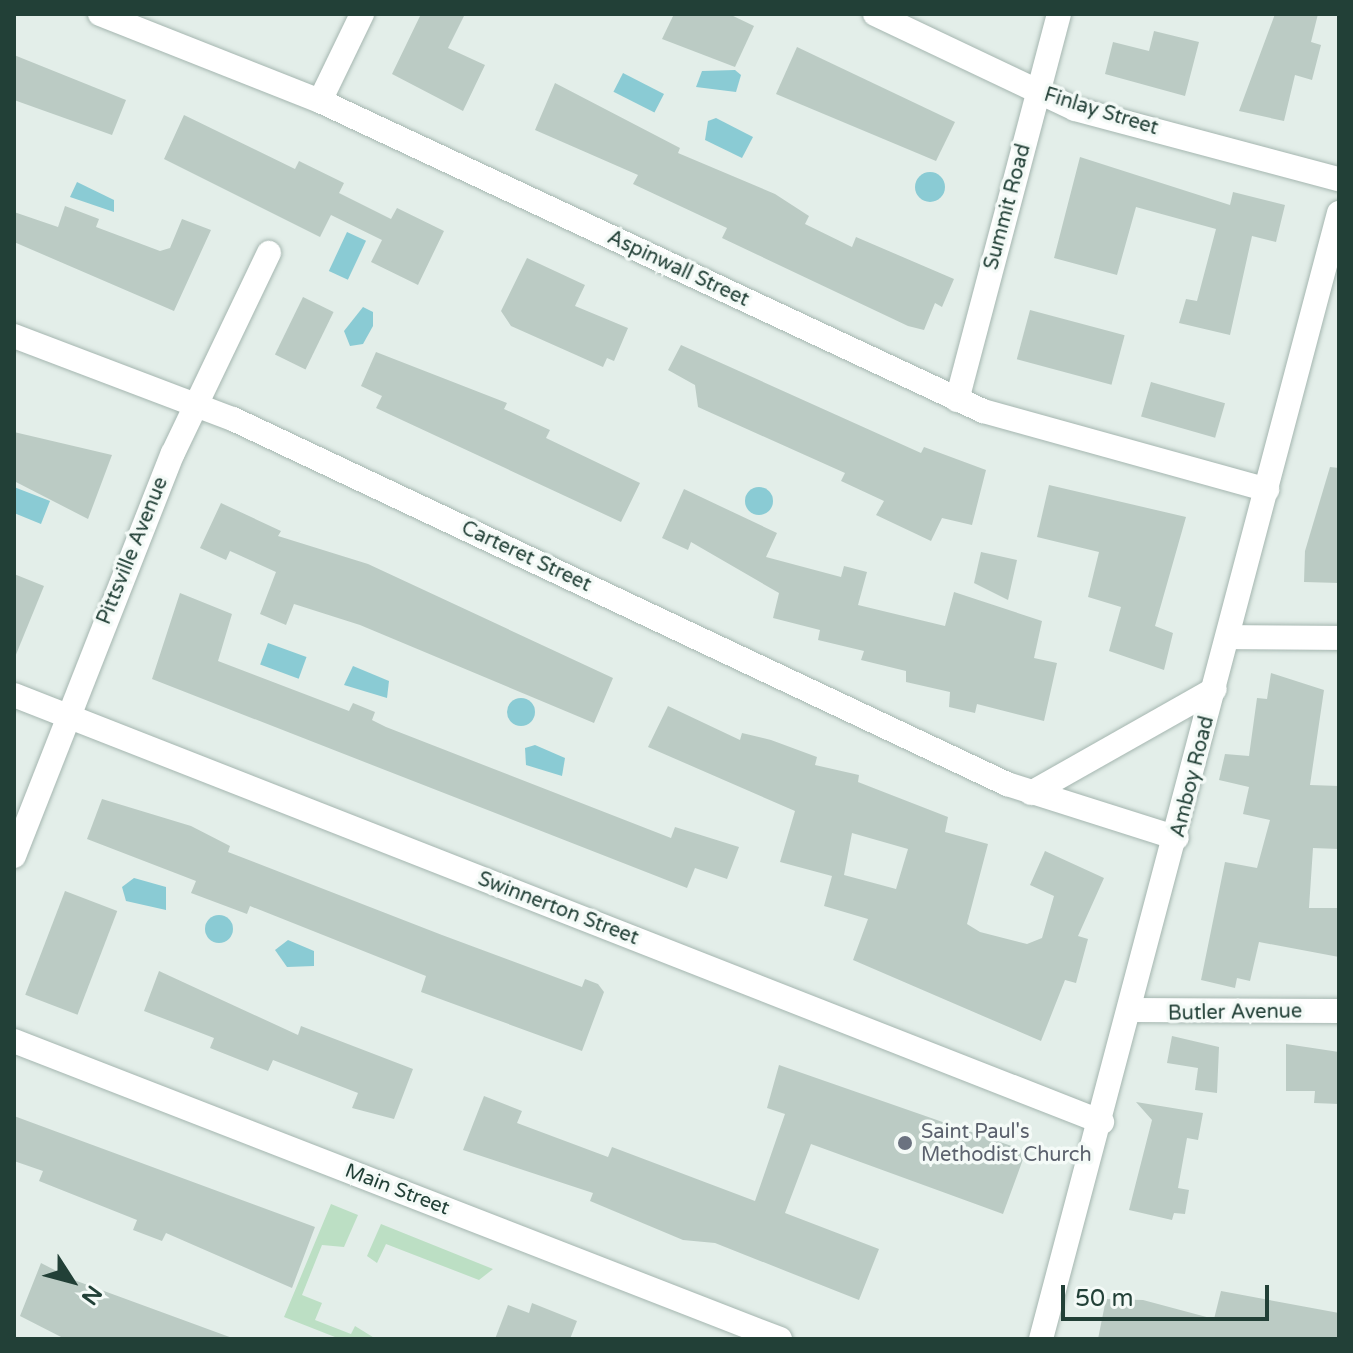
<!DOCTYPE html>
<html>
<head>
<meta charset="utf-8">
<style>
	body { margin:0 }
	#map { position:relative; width:1353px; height:1353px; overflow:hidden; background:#e3eee9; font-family:"Varela Round",sans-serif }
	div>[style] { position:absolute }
	.green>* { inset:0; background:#bcdfc4 }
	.water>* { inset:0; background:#8acbd4; transform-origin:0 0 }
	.round { border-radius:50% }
	.building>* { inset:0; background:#bbcbc4; transform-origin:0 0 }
	.roads { filter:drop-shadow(0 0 2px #a5b6b0) drop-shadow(0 0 2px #a5b6b0) }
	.minor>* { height:24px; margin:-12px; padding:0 12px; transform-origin:12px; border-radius:12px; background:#fff }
	.tertiary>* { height:24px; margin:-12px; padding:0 12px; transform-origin:12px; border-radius:12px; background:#fff }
	.dots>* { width:22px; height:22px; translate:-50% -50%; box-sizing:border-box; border:4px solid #f4faf7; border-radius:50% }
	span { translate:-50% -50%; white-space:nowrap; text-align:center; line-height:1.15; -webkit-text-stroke:7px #f4faf7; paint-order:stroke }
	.street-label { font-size:20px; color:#224037 }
	.worship-label { font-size:20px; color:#5b616d }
	.left { translate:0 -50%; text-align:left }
	.frame { position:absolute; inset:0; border:16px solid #224037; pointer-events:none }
	.north { position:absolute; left:32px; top:1241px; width:80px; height:80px; -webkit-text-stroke:6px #f4faf7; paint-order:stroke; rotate:126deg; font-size:22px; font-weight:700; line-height:32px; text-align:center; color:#224037 }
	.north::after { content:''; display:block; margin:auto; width:28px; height:36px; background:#224037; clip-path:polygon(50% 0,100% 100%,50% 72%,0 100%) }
	.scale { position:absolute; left:1061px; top:1285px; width:208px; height:36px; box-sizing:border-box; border:4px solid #224037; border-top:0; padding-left:10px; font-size:24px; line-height:28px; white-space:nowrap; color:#224037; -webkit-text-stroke:6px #f4faf7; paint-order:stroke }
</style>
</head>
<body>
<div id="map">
	<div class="green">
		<div style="clip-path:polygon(331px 1204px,358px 1215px,344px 1247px,322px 1245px,302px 1295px,322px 1303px,315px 1320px,351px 1334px,355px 1326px,376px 1339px,340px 1339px,284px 1317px)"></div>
		<div style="clip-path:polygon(381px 1224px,493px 1269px,479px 1280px,386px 1244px,377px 1263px,367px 1256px)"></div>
	</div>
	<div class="water">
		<div style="clip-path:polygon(735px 70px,741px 75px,736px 92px,696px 87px,702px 71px)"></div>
		<div style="left:623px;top:73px;width:46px;height:21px;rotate:27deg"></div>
		<div style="clip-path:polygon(716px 118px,753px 137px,742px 158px,705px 140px,708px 121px)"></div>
		<div class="round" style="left:915px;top:172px;width:30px;height:30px"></div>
		<div style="clip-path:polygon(77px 182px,114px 200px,114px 212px,70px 197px)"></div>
		<div style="left:347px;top:232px;width:21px;height:43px;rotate:25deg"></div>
		<div style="clip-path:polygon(363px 307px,373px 312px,373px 326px,363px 344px,350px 346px,344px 331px)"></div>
		<div class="round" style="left:745px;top:487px;width:28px;height:28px"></div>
		<div style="clip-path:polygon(14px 487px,50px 501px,41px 524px,14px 513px)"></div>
		<div style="left:268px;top:643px;width:41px;height:23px;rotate:20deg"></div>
		<div style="clip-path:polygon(353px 666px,389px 681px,387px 698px,344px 685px)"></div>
		<div class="round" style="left:507px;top:698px;width:28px;height:28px"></div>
		<div style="clip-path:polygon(535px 745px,565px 758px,562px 776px,526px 765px,525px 748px)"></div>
		<div style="clip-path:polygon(134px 878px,166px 887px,166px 910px,126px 901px,122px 887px)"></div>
		<div class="round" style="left:205px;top:915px;width:28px;height:28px"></div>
		<div style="clip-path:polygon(288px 940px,314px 951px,314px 966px,287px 967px,275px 950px)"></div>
	</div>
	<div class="building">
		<div style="clip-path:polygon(421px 14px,465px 14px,448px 48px,485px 65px,463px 111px,392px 74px)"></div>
		<div style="clip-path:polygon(674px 14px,729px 14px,754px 26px,735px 67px,662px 39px)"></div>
		<div style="clip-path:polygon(1275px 14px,1318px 14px,1311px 42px,1321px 45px,1312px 80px,1295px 75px,1284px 121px,1239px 111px)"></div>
		<div style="clip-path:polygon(1154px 31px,1199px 42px,1185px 96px,1105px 74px,1113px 42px,1149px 51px)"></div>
		<div style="clip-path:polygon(797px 47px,955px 122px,936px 161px,776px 94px)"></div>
		<div style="clip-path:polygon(14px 55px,126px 100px,112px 135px,14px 100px)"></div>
		<div style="clip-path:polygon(555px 83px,680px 148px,678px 153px,775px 194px,809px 216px,805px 224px,852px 247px,856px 237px,954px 279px,942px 307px,935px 303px,924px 330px,908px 326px,722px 238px,727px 228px,633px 184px,638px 175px,535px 130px)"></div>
		<div style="clip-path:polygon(184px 115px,295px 169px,299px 161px,344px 183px,339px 193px,391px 219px,397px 208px,444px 231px,418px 285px,371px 262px,382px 240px,331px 215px,320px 237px,164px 159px)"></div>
		<div style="clip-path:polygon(1080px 157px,1230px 205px,1233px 192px,1285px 205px,1276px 242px,1252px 236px,1230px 335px,1179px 323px,1186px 299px,1197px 301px,1216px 229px,1136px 207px,1117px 275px,1054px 258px)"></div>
		<div style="clip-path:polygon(65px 206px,99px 219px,96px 227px,160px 251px,170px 248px,182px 219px,211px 230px,174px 311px,14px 242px,14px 212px,58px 227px)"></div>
		<div style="clip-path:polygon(527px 258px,585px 285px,575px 306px,628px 328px,614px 361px,607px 358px,603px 367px,511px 326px,501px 311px)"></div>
		<div style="left:303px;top:297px;width:34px;height:64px;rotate:26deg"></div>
		<div style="left:1030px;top:310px;width:98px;height:51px;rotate:15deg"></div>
		<div style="clip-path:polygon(681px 345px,921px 453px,924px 447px,986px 470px,972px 525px,942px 518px,931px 541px,876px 515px,884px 501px,841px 481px,845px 473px,698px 407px,695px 385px,668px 370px)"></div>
		<div style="clip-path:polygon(376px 352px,507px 403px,504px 409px,550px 430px,546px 438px,640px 483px,621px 522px,376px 408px,382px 396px,361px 386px)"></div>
		<div style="left:1151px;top:382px;width:77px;height:36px;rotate:16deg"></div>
		<div style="clip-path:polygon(14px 432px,112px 455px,88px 519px,14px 481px)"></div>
		<div style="clip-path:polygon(1330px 467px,1339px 468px,1339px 583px,1304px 582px,1305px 551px)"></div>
		<div style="clip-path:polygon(1049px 485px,1186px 517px,1155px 626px,1173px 633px,1164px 670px,1109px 651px,1121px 607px,1088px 597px,1099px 552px,1037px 537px)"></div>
		<div style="clip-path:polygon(684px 489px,777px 533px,766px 557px,841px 577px,844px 566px,867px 572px,858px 605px,945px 626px,954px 592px,1042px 621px,1034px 658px,1057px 663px,1044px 721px,977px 704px,975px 713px,949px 707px,950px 692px,906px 682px,906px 671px,861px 660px,864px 651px,818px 640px,820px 630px,773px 618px,779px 593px,691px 542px,688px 550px,662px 538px)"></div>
		<div style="clip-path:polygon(221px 503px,281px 531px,278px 536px,368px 564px,613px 678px,594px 723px,360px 625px,294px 604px,286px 625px,260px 614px,276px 572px,230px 551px,226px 560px,200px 548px)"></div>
		<div style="clip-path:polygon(981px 552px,1017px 560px,1008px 600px,974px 583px)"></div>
		<div style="clip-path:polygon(14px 574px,44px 586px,15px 657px,14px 657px)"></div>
		<div style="clip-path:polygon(180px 593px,232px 614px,218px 661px,349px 711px,353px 703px,375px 712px,372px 720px,386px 727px,671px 838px,675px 827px,739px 847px,727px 879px,695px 868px,687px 888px,152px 679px)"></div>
		<div style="clip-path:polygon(1271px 673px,1324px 690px,1310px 785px,1339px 786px,1339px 849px,1313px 848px,1309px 908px,1339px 908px,1339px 957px,1259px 942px,1250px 981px,1237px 978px,1235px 988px,1201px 980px,1225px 862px,1257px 868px,1270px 820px,1243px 814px,1249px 787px,1219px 780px,1225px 754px,1249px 756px,1257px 698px,1267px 699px)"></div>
		<div style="clip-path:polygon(evenodd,668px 706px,740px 740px,742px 733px,771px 740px,817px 757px,815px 765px,859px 775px,858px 782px,948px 817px,945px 832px,988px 844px,967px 924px,980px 932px,1027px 944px,1042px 938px,1054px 896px,1030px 885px,1045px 851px,1104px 878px,1078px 936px,1088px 939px,1076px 983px,1065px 980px,1041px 1041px,853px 960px,868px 919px,824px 906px,832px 876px,780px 862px,795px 811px,648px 747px,668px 706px,852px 833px,908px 849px,896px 889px,844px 875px,852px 833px)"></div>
		<div style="clip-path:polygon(102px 799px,191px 826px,230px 846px,228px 852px,442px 935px,582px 987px,585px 979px,598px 984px,604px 992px,582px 1051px,421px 992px,426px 976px,250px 906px,247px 914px,191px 893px,196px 881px,87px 839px)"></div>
		<div style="left:65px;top:891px;width:56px;height:111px;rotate:21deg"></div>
		<div style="clip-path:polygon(159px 971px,298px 1035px,301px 1026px,413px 1069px,394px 1119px,352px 1108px,358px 1093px,273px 1060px,268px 1071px,210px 1048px,214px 1038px,144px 1011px)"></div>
		<div style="clip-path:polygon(1172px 1036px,1219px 1047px,1217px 1093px,1195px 1090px,1198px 1068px,1167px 1063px)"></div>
		<div style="clip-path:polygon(1286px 1044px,1339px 1052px,1339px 1104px,1314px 1103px,1315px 1091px,1286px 1091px)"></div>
		<div style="clip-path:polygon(779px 1065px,1026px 1151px,1003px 1214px,811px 1144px,785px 1213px,879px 1249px,859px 1300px,715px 1243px,683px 1240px,590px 1201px,593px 1193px,463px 1150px,484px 1096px,522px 1111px,517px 1123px,608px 1157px,612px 1147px,755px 1201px,785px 1114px,767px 1108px)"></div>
		<div style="clip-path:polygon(1136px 1102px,1203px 1113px,1198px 1140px,1187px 1138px,1178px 1188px,1189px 1190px,1185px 1214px,1174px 1213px,1172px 1220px,1129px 1210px,1152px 1120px)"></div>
		<div style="clip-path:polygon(14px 1116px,315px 1227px,292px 1288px,166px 1233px,162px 1241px,133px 1230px,137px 1220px,39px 1181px,43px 1171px,14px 1161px)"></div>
		<div style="clip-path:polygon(41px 1263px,74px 1280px,235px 1339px,65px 1339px,20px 1316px)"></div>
		<div style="clip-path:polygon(1221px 1291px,1339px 1313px,1339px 1339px,1098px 1339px,1106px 1299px,1143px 1300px,1214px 1319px)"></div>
		<div style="clip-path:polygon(532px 1303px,577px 1321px,570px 1339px,495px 1339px,508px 1305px,529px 1313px)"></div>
	</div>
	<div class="roads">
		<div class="minor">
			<div style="left:100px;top:14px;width:237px;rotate:21.6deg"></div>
			<div style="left:320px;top:101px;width:732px;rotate:25.06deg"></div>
			<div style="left:983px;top:411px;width:295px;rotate:15.5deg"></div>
			<div style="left:875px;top:14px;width:221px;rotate:25.4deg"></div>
			<div style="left:1075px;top:109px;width:273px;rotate:14.9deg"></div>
			<div style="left:320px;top:101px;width:97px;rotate:-64.2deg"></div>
			<div style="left:14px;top:336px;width:234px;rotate:20.8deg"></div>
			<div style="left:233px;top:419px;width:856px;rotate:25.25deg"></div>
			<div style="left:1007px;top:784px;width:178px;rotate:17.6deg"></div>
			<div style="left:957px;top:400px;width:399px;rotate:-75.2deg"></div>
			<div style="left:1228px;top:637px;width:111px;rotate:0.5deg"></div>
			<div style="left:14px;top:695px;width:1169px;rotate:21.43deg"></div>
			<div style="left:1031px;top:793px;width:211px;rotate:-29.5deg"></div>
			<div style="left:14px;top:856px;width:433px;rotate:-68.5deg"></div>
			<div style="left:173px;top:453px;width:222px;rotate:-64.4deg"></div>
			<div style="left:1131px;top:1010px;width:208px;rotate:0.3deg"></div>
			<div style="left:14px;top:1041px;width:822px;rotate:21.26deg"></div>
		</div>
		<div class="tertiary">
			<div style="left:1041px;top:1339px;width:1165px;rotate:-75.18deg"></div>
		</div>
	</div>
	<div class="dots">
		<div style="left:905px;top:1143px;background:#6b7280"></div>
	</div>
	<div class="street-label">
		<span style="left:1101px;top:112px;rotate:17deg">Finlay Street</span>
		<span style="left:1008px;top:207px;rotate:-75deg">Summit Road</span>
		<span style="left:678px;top:269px;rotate:25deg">Aspinwall Street</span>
		<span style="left:133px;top:551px;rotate:-68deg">Pittsville Avenue</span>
		<span style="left:526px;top:557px;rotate:25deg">Carteret Street</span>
		<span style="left:1193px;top:777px;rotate:-76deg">Amboy Road</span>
		<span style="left:558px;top:909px;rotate:21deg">Swinnerton Street</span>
		<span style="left:1235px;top:1013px;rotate:-1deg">Butler Avenue</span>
		<span style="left:397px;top:1190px;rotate:21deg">Main Street</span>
	</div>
	<div class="worship-label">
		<span class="left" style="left:921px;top:1144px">Saint Paul's<br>Methodist Church</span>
	</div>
	<div class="frame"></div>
	<div class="north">N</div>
	<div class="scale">50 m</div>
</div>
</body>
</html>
